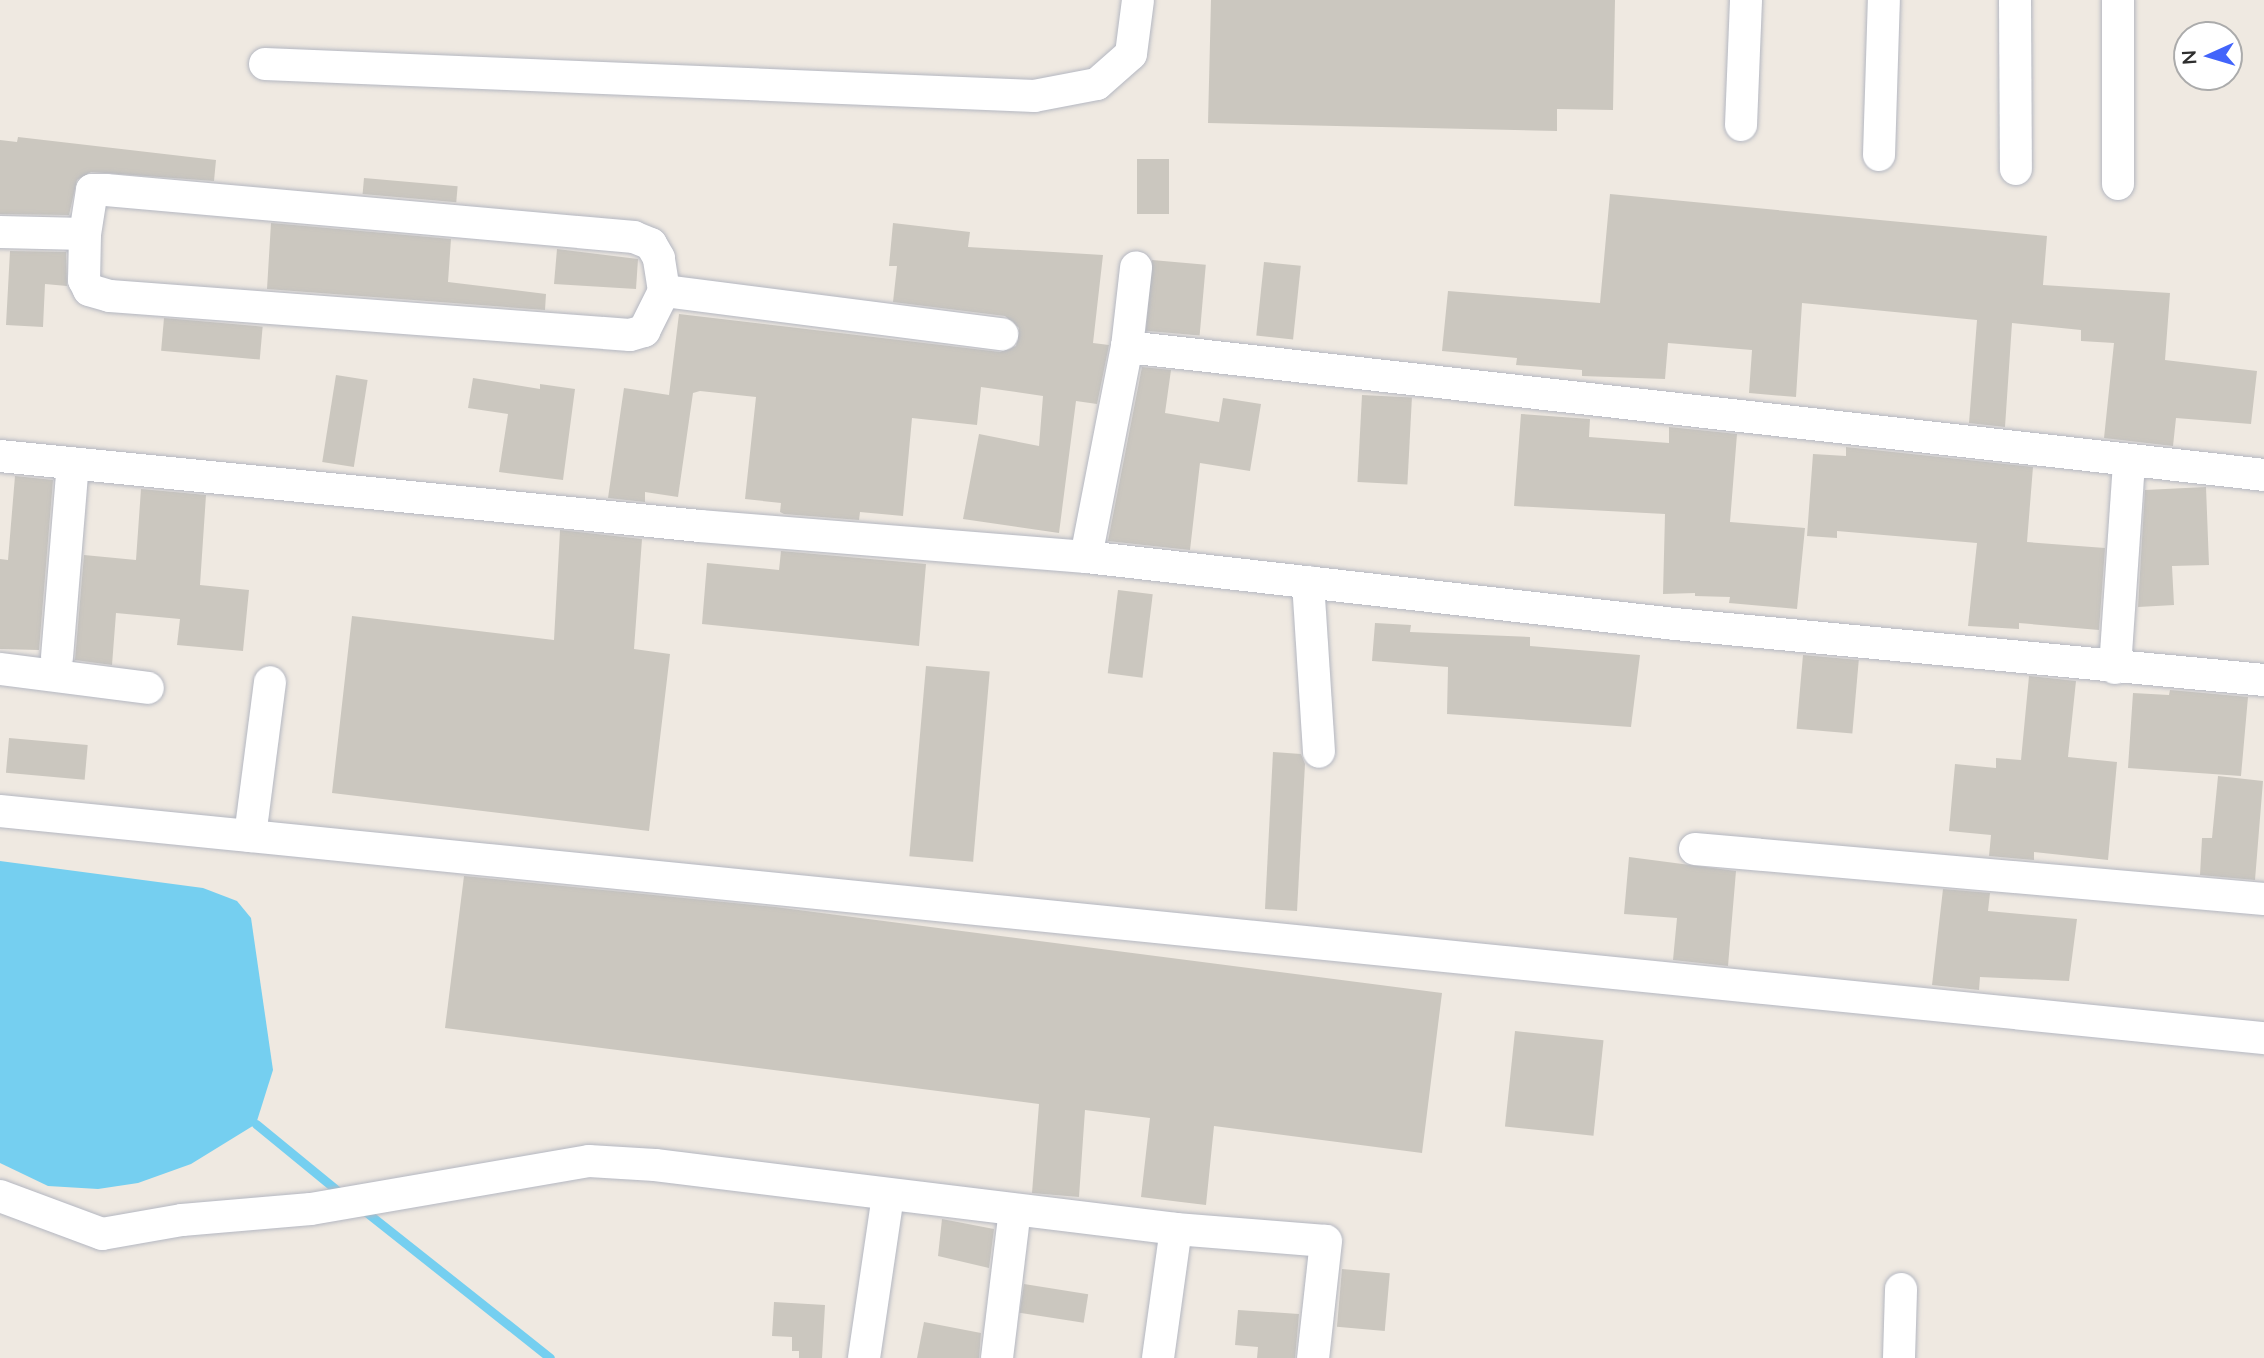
<!DOCTYPE html>
<html>
<head>
<meta charset="utf-8">
<style>
	body { margin:0 }
	#map { position:relative; width:2264px; height:1358px; overflow:hidden; background:#efe9e1; font-family:Lato,sans-serif }
	div>[style] { position:absolute }
	.water>* { inset:0; background:#75cff0 }
	.stream>* { height:9px; margin:-4.5px; padding:0 4.5px; transform-origin:4.5px; border-radius:4.5px; background:#75cff0 }
	.building>* { inset:0; background:#cbc7bf; transform-origin:0 0 }
	.roads { filter:drop-shadow(0 0 2px #b4b7c1) drop-shadow(0 0 2px #b4b7c1) }
	.minor>* { height:32px; margin:-16px; padding:0 16px; transform-origin:16px; border-radius:16px; background:#fff }
	span { translate:-50% -50%; white-space:nowrap; text-align:center; line-height:1.15; -webkit-text-stroke:7px #fff; paint-order:stroke }
	.north { position:absolute; left:2173px; top:21px; width:70px; height:70px; box-sizing:border-box; background:#fff; border:2px solid #ababab; border-radius:50%; rotate:266deg; font-size:19px; font-weight:700; line-height:28px; text-align:center; color:#2e2e2e }
	.north::after { content:''; display:block; margin:auto; width:24px; height:32px; background:#4264fb; clip-path:polygon(50% 0,100% 100%,50% 72%,0 100%) }
</style>
</head>
<body>
<div id="map">
	<div class="water">
		<div style="clip-path:polygon(0 861px,203px 888px,237px 901px,251px 918px,273px 1070px,256px 1124px,191px 1164px,138px 1183px,98px 1189px,48px 1186px,0 1163px)"></div>
	</div>
	<div class="stream">
		<div style="left:256px;top:1124px;width:114px;rotate:39.3deg"></div>
		<div style="left:361px;top:1208px;width:241px;rotate:38.4deg"></div>
	</div>
	<div class="building">
		<div style="clip-path:polygon(1211px 0,1615px 0,1613px 110px,1557px 109px,1557px 131px,1208px 123px)"></div>
		<div style="clip-path:polygon(18px 137px,216px 160px,214px 181px,91px 172px,77px 180px,69px 215px,0 214px,0 140px,17px 142px)"></div>
		<div style="left:1169px;top:159px;width:55px;height:32px;rotate:90deg"></div>
		<div style="left:364px;top:178px;width:94px;height:16px;rotate:5deg"></div>
		<div style="clip-path:polygon(1610px 194px,2047px 236px,2043px 285px,2170px 293px,2165px 360px,2257px 371px,2251px 424px,2176px 418px,2173px 446px,2104px 438px,2114px 343px,2081px 341px,2081px 330px,2012px 323px,2005px 427px,1969px 423px,1977px 320px,1802px 303px,1796px 397px,1749px 393px,1752px 350px,1668px 343px,1665px 379px,1582px 376px,1582px 370px,1516px 365px,1517px 358px,1442px 351px,1448px 291px,1600px 303px)"></div>
		<div style="clip-path:polygon(271px 223px,451px 239px,448px 282px,546px 294px,545px 310px,267px 289px)"></div>
		<div style="clip-path:polygon(893px 223px,970px 232px,968px 247px,1103px 255px,1093px 343px,1109px 345px,1097px 404px,1076px 401px,1059px 533px,963px 519px,979px 434px,1039px 446px,1043px 396px,981px 387px,977px 425px,912px 418px,903px 516px,860px 512px,859px 520px,784px 514px,780px 512px,781px 503px,745px 499px,756px 397px,700px 391px,693px 393px,678px 497px,645px 492px,645px 502px,608px 498px,624px 388px,669px 395px,679px 314px,1000px 352px,1016px 346px,1019px 328px,1005px 316px,893px 302px,897px 266px,889px 266px)"></div>
		<div style="clip-path:polygon(557px 249px,638px 259px,636px 289px,554px 284px)"></div>
		<div style="clip-path:polygon(10px 251px,66px 252px,67px 286px,45px 284px,43px 327px,6px 325px)"></div>
		<div style="left:1152px;top:260px;width:54px;height:71px;rotate:5deg"></div>
		<div style="left:1264px;top:262px;width:37px;height:74px;rotate:6deg"></div>
		<div style="left:164px;top:318px;width:99px;height:33px;rotate:5deg"></div>
		<div style="clip-path:polygon(1142px 367px,1171px 370px,1165px 413px,1219px 422px,1223px 398px,1261px 404px,1250px 471px,1200px 463px,1190px 550px,1108px 541px)"></div>
		<div style="left:336px;top:375px;width:32px;height:88px;rotate:9deg"></div>
		<div style="clip-path:polygon(473px 378px,540px 389px,540px 384px,575px 389px,563px 480px,499px 472px,508px 414px,468px 408px)"></div>
		<div style="left:1362px;top:395px;width:50px;height:87px;rotate:3deg"></div>
		<div style="clip-path:polygon(1521px 414px,1590px 419px,1589px 437px,1669px 443px,1669px 427px,1737px 434px,1730px 522px,1805px 528px,1797px 609px,1729px 603px,1730px 597px,1695px 596px,1695px 593px,1663px 594px,1665px 514px,1514px 506px)"></div>
		<div style="clip-path:polygon(1846px 447px,2033px 467px,2027px 542px,2105px 548px,2099px 630px,2019px 623px,2019px 629px,1968px 626px,1977px 543px,1837px 531px,1837px 538px,1807px 536px,1813px 454px,1846px 456px)"></div>
		<div style="clip-path:polygon(15px 476px,53px 480px,39px 650px,0 649px,0 559px,8px 560px)"></div>
		<div style="clip-path:polygon(2206px 487px,2209px 565px,2172px 566px,2174px 605px,2138px 607px,2145px 490px)"></div>
		<div style="clip-path:polygon(141px 489px,206px 495px,200px 585px,249px 590px,243px 651px,177px 645px,180px 619px,116px 613px,112px 665px,75px 660px,84px 555px,136px 560px)"></div>
		<div style="clip-path:polygon(560px 530px,642px 539px,634px 649px,670px 654px,649px 831px,332px 793px,352px 616px,554px 640px)"></div>
		<div style="clip-path:polygon(781px 551px,926px 564px,919px 646px,702px 624px,707px 563px,779px 570px)"></div>
		<div style="left:1118px;top:590px;width:35px;height:84px;rotate:7deg"></div>
		<div style="clip-path:polygon(1375px 623px,1411px 625px,1410px 632px,1530px 637px,1530px 646px,1640px 655px,1631px 727px,1447px 714px,1448px 667px,1372px 661px)"></div>
		<div style="left:1803px;top:655px;width:56px;height:74px;rotate:5deg"></div>
		<div style="left:926px;top:666px;width:64px;height:191px;rotate:5deg"></div>
		<div style="clip-path:polygon(2029px 676px,2076px 681px,2068px 757px,2117px 762px,2108px 860px,2034px 852px,2034px 860px,1989px 856px,1991px 835px,1949px 831px,1955px 764px,1996px 768px,1996px 758px,2021px 760px)"></div>
		<div style="clip-path:polygon(2170px 690px,2248px 697px,2241px 776px,2128px 768px,2133px 693px,2169px 695px)"></div>
		<div style="left:9px;top:738px;width:79px;height:35px;rotate:5deg"></div>
		<div style="clip-path:polygon(1273px 752px,1301px 754px,1305px 764px,1297px 911px,1265px 909px)"></div>
		<div style="clip-path:polygon(2218px 776px,2263px 781px,2255px 880px,2200px 875px,2202px 838px,2212px 838px)"></div>
		<div style="clip-path:polygon(1629px 857px,1736px 871px,1728px 966px,1673px 960px,1677px 918px,1624px 914px)"></div>
		<div style="clip-path:polygon(464px 876px,775px 907px,1442px 993px,1422px 1153px,1214px 1126px,1206px 1205px,1181px 1202px,1141px 1197px,1150px 1118px,1085px 1110px,1079px 1197px,1032px 1193px,1039px 1104px,445px 1028px)"></div>
		<div style="clip-path:polygon(1943px 889px,1990px 893px,1988px 911px,2077px 919px,2069px 981px,1980px 977px,1979px 990px,1932px 985px)"></div>
		<div style="left:1515px;top:1031px;width:89px;height:96px;rotate:6deg"></div>
		<div style="clip-path:polygon(942px 1219px,994px 1229px,989px 1268px,938px 1256px)"></div>
		<div style="left:1342px;top:1269px;width:48px;height:58px;rotate:5deg"></div>
		<div style="left:1024px;top:1284px;width:65px;height:29px;rotate:9deg"></div>
		<div style="clip-path:polygon(774px 1302px,825px 1305px,822px 1358px,799px 1358px,799px 1351px,792px 1351px,792px 1337px,772px 1336px)"></div>
		<div style="clip-path:polygon(1238px 1310px,1299px 1314px,1295px 1358px,1257px 1358px,1258px 1347px,1235px 1345px)"></div>
		<div style="clip-path:polygon(924px 1322px,981px 1333px,979px 1358px,917px 1358px)"></div>
	</div>
	<div class="roads">
		<div class="minor">
			<div style="left:2015px;top:0;width:169px;rotate:89.7deg"></div>
			<div style="left:265px;top:64px;width:770px;rotate:2.38deg"></div>
			<div style="left:1034px;top:96px;width:64px;rotate:-10.8deg"></div>
			<div style="left:1097px;top:84px;width:45px;rotate:-41.4deg"></div>
			<div style="left:1131px;top:54px;width:54px;rotate:-82.6deg"></div>
			<div style="left:1741px;top:125px;width:125px;rotate:-87.7deg"></div>
			<div style="left:1879px;top:155px;width:155px;rotate:-88.2deg"></div>
			<div style="left:2118px;top:184px;width:184px;rotate:-90deg"></div>
			<div style="left:0;top:232px;width:85px;rotate:1.3deg"></div>
			<div style="left:85px;top:234px;width:46px;rotate:91.2deg"></div>
			<div style="left:84px;top:280px;width:11px;rotate:63deg"></div>
			<div style="left:89px;top:290px;width:22px;rotate:16deg"></div>
			<div style="left:110px;top:296px;width:521px;rotate:4.29deg"></div>
			<div style="left:630px;top:335px;width:15px;rotate:-16deg"></div>
			<div style="left:644px;top:331px;width:45px;rotate:-63.4deg"></div>
			<div style="left:664px;top:291px;width:33px;rotate:-99deg"></div>
			<div style="left:659px;top:258px;width:16px;rotate:-120deg"></div>
			<div style="left:651px;top:244px;width:18px;rotate:-158deg"></div>
			<div style="left:634px;top:237px;width:530px;rotate:-174.91deg"></div>
			<div style="left:106px;top:190px;width:14px;rotate:180deg"></div>
			<div style="left:92px;top:190px;width:45px;rotate:99deg"></div>
			<div style="left:664px;top:291px;width:341px;rotate:7.3deg"></div>
			<div style="left:1127px;top:347px;width:1144px;rotate:6.42deg"></div>
			<div style="left:0;top:456px;width:703px;rotate:5.71deg"></div>
			<div style="left:700px;top:526px;width:387px;rotate:4.6deg"></div>
			<div style="left:1086px;top:557px;width:593px;rotate:6.49deg"></div>
			<div style="left:1675px;top:624px;width:592px;rotate:5.43deg"></div>
			<div style="left:1086px;top:557px;width:214px;rotate:-79deg"></div>
			<div style="left:1127px;top:347px;width:80px;rotate:-83.5deg"></div>
			<div style="left:1308px;top:582px;width:170px;rotate:86.3deg"></div>
			<div style="left:57px;top:657px;width:194px;rotate:-85.3deg"></div>
			<div style="left:2115px;top:668px;width:207px;rotate:-86.1deg"></div>
			<div style="left:0;top:669px;width:149px;rotate:7.3deg"></div>
			<div style="left:0;top:811px;width:2275px;rotate:5.73deg"></div>
			<div style="left:250px;top:836px;width:155px;rotate:-82.6deg"></div>
			<div style="left:1695px;top:849px;width:571px;rotate:5.02deg"></div>
			<div style="left:0;top:1196px;width:109px;rotate:20.4deg"></div>
			<div style="left:102px;top:1234px;width:81px;rotate:-9.9deg"></div>
			<div style="left:182px;top:1220px;width:129px;rotate:-4.9deg"></div>
			<div style="left:311px;top:1209px;width:282px;rotate:-9.8deg"></div>
			<div style="left:589px;top:1161px;width:66px;rotate:3.5deg"></div>
			<div style="left:655px;top:1165px;width:525px;rotate:7deg"></div>
			<div style="left:1176px;top:1229px;width:150px;rotate:4.6deg"></div>
			<div style="left:1326px;top:1241px;width:118px;rotate:96.3deg"></div>
			<div style="left:864px;top:1358px;width:165px;rotate:-81.6deg"></div>
			<div style="left:997px;top:1358px;width:149px;rotate:-83.1deg"></div>
			<div style="left:1158px;top:1358px;width:130px;rotate:-82.1deg"></div>
			<div style="left:1899px;top:1358px;width:69px;rotate:-88.3deg"></div>
		</div>
	</div>
	<div class="north">N</div>
</div>
</body>
</html>
